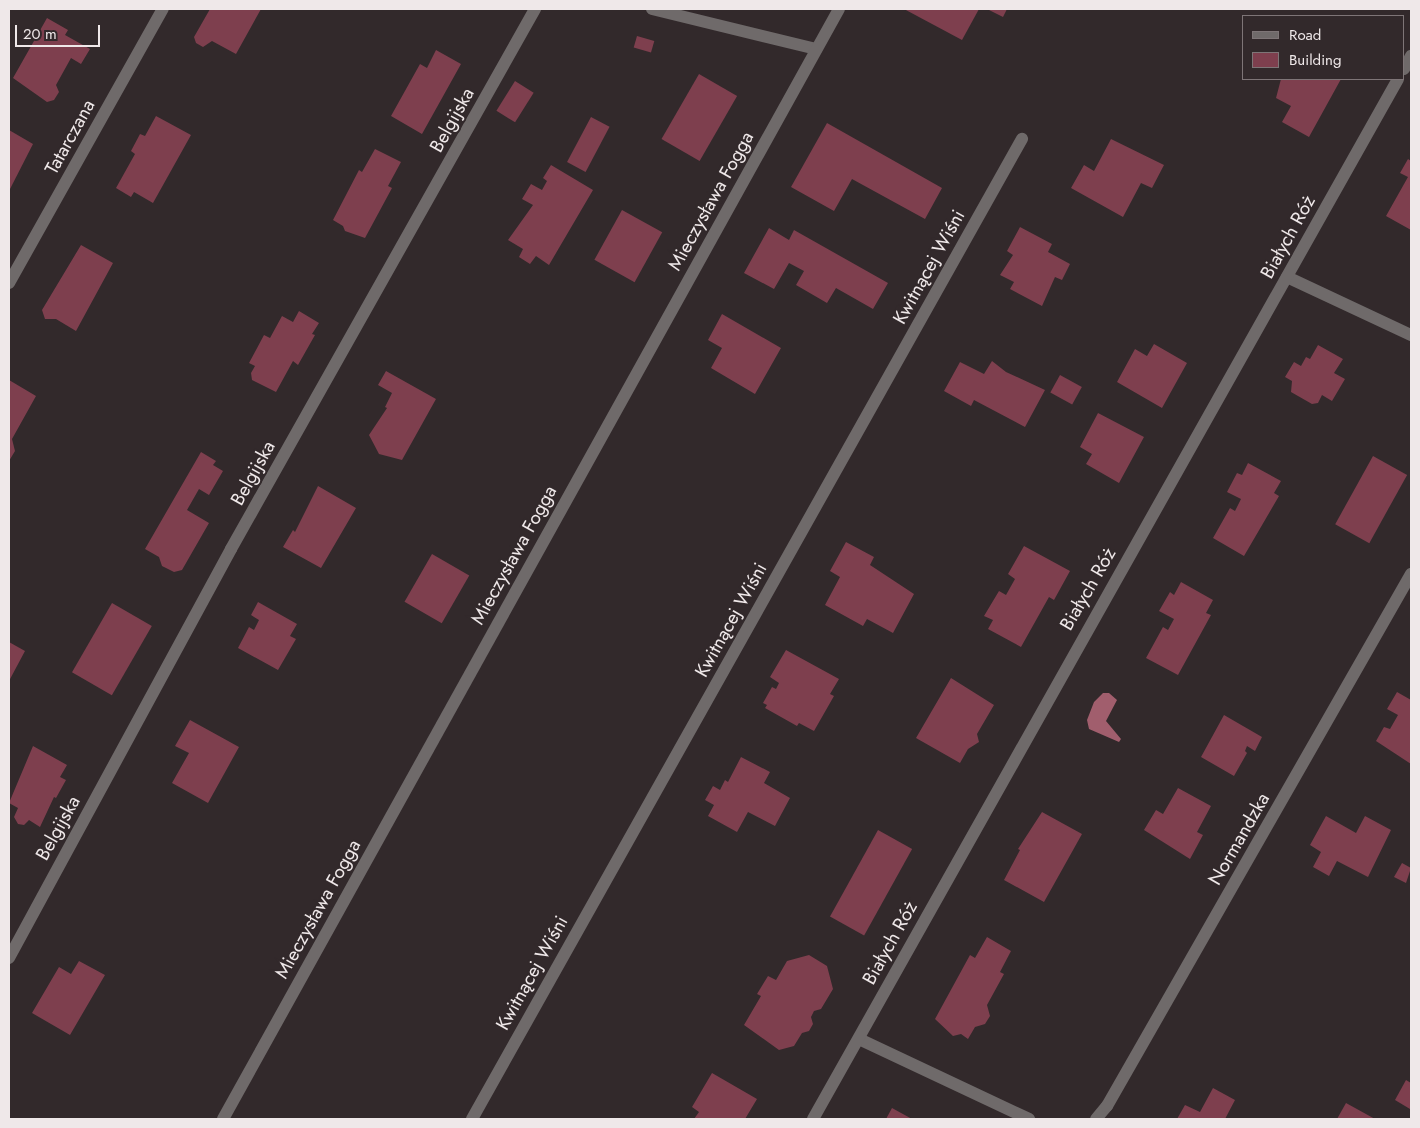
<!DOCTYPE html>
<html>
<head>
<meta charset="utf-8">
<style>
	body { margin:0 }
	#map { position:relative; width:1420px; height:1128px; overflow:hidden; background:#32292b; font-family:Jost,sans-serif }
	div>[style] { position:absolute }
	.water>* { inset:0; background:#a15e6d }
	.building>* { inset:0; background:#7e3f4e; transform-origin:0 0 }
	.minor>* { height:12px; margin:-6px; padding:0 6px; transform-origin:6px; border-radius:6px; background:#6f6a6a }
	span { translate:-50% -50%; white-space:nowrap; text-align:center; line-height:1.15; -webkit-text-stroke:4px #32292b; paint-order:stroke }
	.street-label { font-size:19px; color:#efe8e9 }
	.frame { position:absolute; inset:0; border:10px solid #efe8e9; pointer-events:none }
	.legend { position:absolute; left:1242px; top:15px; width:162px; height:65px; box-sizing:border-box; background:#32292b; border:1px solid #7e7577; margin:0; padding:6px 9px; list-style:none; font-size:15px; color:#efe8e9 }
	.legend li { display:flex; align-items:center; gap:10px; height:25px }
	.legend b { width:25px; border:1px solid #7e7577 }
	.scale { position:absolute; left:15px; top:25px; width:85px; height:22px; box-sizing:border-box; border:2px solid #efe8e9; border-top:0; padding-left:6px; font-size:15px; line-height:18px; white-space:nowrap; color:#efe8e9; -webkit-text-stroke:4px #32292b; paint-order:stroke }
</style>
</head>
<body>
<div id="map">
	<div class="water">
		<div style="clip-path:polygon(1103px 693px,1109px 693px,1117px 700px,1106px 721px,1121px 739px,1119px 742px,1089px 729px,1087px 720px,1094px 702px)"></div>
	</div>
	<div class="building">
		<div style="clip-path:polygon(210px 9px,261px 9px,236px 54px,212px 41px,203px 47px,196px 43px,194px 37px)"></div>
		<div style="clip-path:polygon(904px 9px,979px 9px,962px 40px)"></div>
		<div style="clip-path:polygon(987px 9px,1007px 9px,1003px 17px)"></div>
		<div style="clip-path:polygon(47px 18px,68px 30px,65px 35px,90px 49px,81px 64px,71px 58px,56px 85px,59px 92px,54px 100px,47px 102px,13px 78px)"></div>
		<div style="left:637px;top:36px;width:18px;height:12px;rotate:16deg"></div>
		<div style="clip-path:polygon(436px 50px,461px 64px,422px 134px,391px 116px,420px 64px,427px 68px)"></div>
		<div style="left:699px;top:74px;width:44px;height:75px;rotate:30deg"></div>
		<div style="clip-path:polygon(1281px 79px,1341px 79px,1309px 137px,1282px 122px,1291px 106px,1276px 98px)"></div>
		<div style="left:515px;top:81px;width:22px;height:35px;rotate:32deg"></div>
		<div style="clip-path:polygon(156px 116px,191px 135px,153px 203px,134px 192px,131px 197px,116px 188px,135px 154px,131px 151px,140px 134px,145px 136px)"></div>
		<div style="left:591px;top:117px;width:21px;height:51px;rotate:28deg"></div>
		<div style="clip-path:polygon(827px 123px,942px 188px,925px 219px,852px 179px,834px 211px,791px 187px)"></div>
		<div style="clip-path:polygon(9px 130px,33px 144px,9px 191px)"></div>
		<div style="clip-path:polygon(1111px 139px,1164px 165px,1152px 188px,1141px 183px,1123px 217px,1071px 188px,1084px 165px,1094px 171px)"></div>
		<div style="clip-path:polygon(375px 149px,401px 162px,388px 186px,392px 188px,365px 238px,345px 231px,343px 226px,333px 220px,359px 170px,362px 172px)"></div>
		<div style="clip-path:polygon(1408px 159px,1411px 161px,1411px 230px,1386px 216px,1408px 177px,1400px 173px)"></div>
		<div style="clip-path:polygon(551px 165px,593px 190px,549px 265px,536px 256px,530px 264px,519px 257px,523px 249px,508px 240px,533px 205px,522px 199px,531px 184px,542px 190px,547px 181px,543px 178px)"></div>
		<div style="left:622px;top:210px;width:46px;height:57px;rotate:29deg"></div>
		<div style="clip-path:polygon(1020px 227px,1052px 244px,1048px 252px,1070px 264px,1062px 280px,1055px 277px,1042px 306px,1010px 289px,1014px 282px,1000px 275px,1013px 255px,1007px 251px)"></div>
		<div style="clip-path:polygon(769px 228px,789px 240px,794px 230px,888px 283px,873px 309px,836px 288px,827px 303px,796px 285px,804px 271px,789px 263px,774px 289px,744px 273px)"></div>
		<div style="clip-path:polygon(81px 245px,113px 263px,76px 331px,56px 319px,45px 319px,42px 310px)"></div>
		<div style="clip-path:polygon(299px 311px,319px 323px,312px 334px,315px 335px,298px 365px,293px 361px,276px 392px,252px 380px,251px 373px,255px 366px,249px 363px,264px 335px,270px 338px,282px 316px,293px 322px)"></div>
		<div style="clip-path:polygon(722px 314px,781px 348px,755px 394px,711px 368px,722px 348px,708px 340px)"></div>
		<div style="clip-path:polygon(1154px 344px,1187px 363px,1162px 408px,1117px 382px,1135px 349px,1147px 356px)"></div>
		<div style="clip-path:polygon(1318px 345px,1343px 359px,1334px 373px,1345px 379px,1332px 401px,1322px 395px,1318px 403px,1312px 404px,1291px 392px,1292px 381px,1285px 377px,1294px 362px,1301px 366px,1306px 357px,1310px 359px)"></div>
		<div style="clip-path:polygon(992px 361px,1006px 372px,1045px 390px,1025px 427px,974px 400px,971px 406px,944px 391px,960px 362px,984px 374px)"></div>
		<div style="clip-path:polygon(386px 371px,436px 399px,402px 460px,379px 454px,369px 435px,387px 408px,385px 407px,392px 393px,378px 385px)"></div>
		<div style="left:1060px;top:375px;width:25px;height:20px;rotate:29deg"></div>
		<div style="clip-path:polygon(9px 380px,36px 396px,12px 439px,15px 451px,9px 461px)"></div>
		<div style="clip-path:polygon(1098px 413px,1144px 437px,1119px 483px,1086px 464px,1092px 454px,1080px 447px)"></div>
		<div style="clip-path:polygon(201px 452px,216px 461px,213px 465px,223px 471px,209px 495px,199px 489px,187px 510px,209px 523px,182px 570px,174px 572px,162px 566px,159px 557px,145px 549px)"></div>
		<div style="left:1373px;top:456px;width:39px;height:78px;rotate:29deg"></div>
		<div style="clip-path:polygon(1248px 463px,1281px 481px,1274px 493px,1279px 496px,1244px 556px,1213px 538px,1230px 508px,1235px 511px,1241px 499px,1227px 492px,1237px 473px,1242px 475px)"></div>
		<div style="clip-path:polygon(318px 486px,356px 508px,321px 568px,283px 547px,293px 530px,295px 532px)"></div>
		<div style="clip-path:polygon(846px 542px,874px 557px,870px 565px,914px 594px,893px 633px,867px 619px,863px 626px,825px 605px,840px 577px,830px 571px)"></div>
		<div style="clip-path:polygon(1024px 546px,1070px 571px,1054px 600px,1049px 597px,1021px 647px,988px 629px,993px 620px,984px 616px,999px 591px,1006px 595px,1015px 579px,1008px 574px)"></div>
		<div style="left:432px;top:554px;width:43px;height:55px;rotate:30deg"></div>
		<div style="clip-path:polygon(1181px 582px,1213px 600px,1206px 613px,1211px 615px,1178px 675px,1146px 658px,1163px 627px,1168px 630px,1174px 619px,1159px 611px,1170px 592px,1174px 595px)"></div>
		<div style="clip-path:polygon(258px 602px,297px 624px,290px 636px,296px 639px,278px 670px,238px 648px,249px 627px,254px 630px,259px 620px,251px 615px)"></div>
		<div style="left:112px;top:603px;width:46px;height:80px;rotate:30deg"></div>
		<div style="clip-path:polygon(9px 642px,25px 651px,9px 681px)"></div>
		<div style="clip-path:polygon(786px 650px,839px 679px,830px 694px,834px 696px,814px 731px,799px 723px,797px 726px,765px 708px,767px 705px,763px 703px,772px 687px,776px 689px,779px 683px,770px 677px)"></div>
		<div style="clip-path:polygon(951px 678px,994px 705px,977px 734px,979px 742px,968px 749px,960px 763px,916px 738px)"></div>
		<div style="clip-path:polygon(1397px 692px,1411px 700px,1411px 764px,1376px 741px,1384px 727px,1390px 729px,1398px 715px,1387px 709px)"></div>
		<div style="clip-path:polygon(1224px 715px,1262px 737px,1255px 751px,1247px 746px,1245px 751px,1247px 753px,1234px 776px,1201px 757px)"></div>
		<div style="clip-path:polygon(190px 720px,239px 747px,208px 803px,172px 783px,189px 753px,175px 746px)"></div>
		<div style="clip-path:polygon(33px 746px,67px 765px,60px 777px,66px 780px,56px 798px,54px 797px,40px 827px,29px 820px,24px 825px,18px 824px,14px 817px,18px 808px,9px 803px)"></div>
		<div style="clip-path:polygon(741px 757px,770px 772px,764px 783px,790px 798px,775px 826px,748px 812px,737px 832px,708px 816px,714px 805px,705px 800px,713px 786px,720px 790px,725px 780px,728px 782px)"></div>
		<div style="clip-path:polygon(1178px 788px,1211px 806px,1197px 832px,1203px 835px,1190px 859px,1144px 830px,1156px 810px,1163px 814px)"></div>
		<div style="clip-path:polygon(1042px 812px,1082px 834px,1044px 902px,1004px 880px,1020px 850px,1018px 849px)"></div>
		<div style="clip-path:polygon(1326px 816px,1356px 833px,1365px 816px,1391px 830px,1368px 877px,1337px 861px,1329px 876px,1313px 867px,1321px 852px,1310px 845px)"></div>
		<div style="left:878px;top:830px;width:39px;height:99px;rotate:29deg"></div>
		<div style="clip-path:polygon(1402px 863px,1411px 868px,1406px 883px,1394px 877px)"></div>
		<div style="clip-path:polygon(987px 937px,1011px 951px,1000px 972px,1004px 974px,987px 1005px,990px 1016px,985px 1024px,975px 1027px,968px 1039px,961px 1034px,953px 1036px,935px 1019px,970px 955px,975px 958px)"></div>
		<div style="clip-path:polygon(809px 955px,827px 966px,833px 989px,821px 1009px,814px 1011px,811px 1017px,813px 1024px,809px 1031px,802px 1033px,794px 1046px,779px 1050px,744px 1025px,761px 996px,757px 994px,768px 976px,776px 980px,787px 961px)"></div>
		<div style="clip-path:polygon(79px 961px,105px 975px,70px 1035px,32px 1013px,59px 967px,71px 974px)"></div>
		<div style="clip-path:polygon(712px 1073px,757px 1099px,745px 1119px,694px 1119px,699px 1112px,692px 1107px)"></div>
		<div style="clip-path:polygon(1406px 1080px,1411px 1083px,1410px 1109px,1395px 1100px)"></div>
		<div style="clip-path:polygon(1213px 1088px,1235px 1100px,1225px 1119px,1177px 1119px,1185px 1105px,1200px 1112px)"></div>
		<div style="clip-path:polygon(1346px 1103px,1375px 1119px,1337px 1119px)"></div>
		<div style="clip-path:polygon(892px 1108px,912px 1119px,886px 1119px)"></div>
	</div>
	<div class="minor">
		<div style="left:652px;top:9px;width:169px;rotate:13.7deg"></div>
		<div style="left:1404px;top:69px;width:15px;rotate:-62deg"></div>
		<div style="left:1287px;top:277px;width:137px;rotate:25.1deg"></div>
		<div style="left:9px;top:283px;width:314px;rotate:-60.7deg"></div>
		<div style="left:9px;top:958px;width:465px;rotate:-61.5deg"></div>
		<div style="left:231px;top:549px;width:620px;rotate:-60.62deg"></div>
		<div style="left:859px;top:1039px;width:188px;rotate:25.2deg"></div>
		<div style="left:223px;top:1119px;width:1269px;rotate:-60.97deg"></div>
		<div style="left:472px;top:1119px;width:1124px;rotate:-60.7deg"></div>
		<div style="left:813px;top:1119px;width:1193px;rotate:-60.64deg"></div>
		<div style="left:1096px;top:1119px;width:17px;rotate:-50deg"></div>
		<div style="left:1107px;top:1106px;width:613px;rotate:-60.26deg"></div>
	</div>
	<div class="street-label">
		<span style="left:452px;top:120px;rotate:-61deg">Belgijska</span>
		<span style="left:70px;top:137px;rotate:-61deg">Tatarczana</span>
		<span style="left:711px;top:201px;rotate:-61deg">Mieczysława Fogga</span>
		<span style="left:1288px;top:237px;rotate:-61deg">Białych Róż</span>
		<span style="left:929px;top:267px;rotate:-61deg">Kwitnącej Wiśni</span>
		<span style="left:253px;top:473px;rotate:-61deg">Belgijska</span>
		<span style="left:514px;top:555px;rotate:-61deg">Mieczysława Fogga</span>
		<span style="left:1088px;top:589px;rotate:-60deg">Białych Róż</span>
		<span style="left:731px;top:620px;rotate:-61deg">Kwitnącej Wiśni</span>
		<span style="left:58px;top:828px;rotate:-61deg">Belgijska</span>
		<span style="left:1239px;top:839px;rotate:-60deg">Normandzka</span>
		<span style="left:318px;top:909px;rotate:-61deg">Mieczysława Fogga</span>
		<span style="left:890px;top:943px;rotate:-61deg">Białych Róż</span>
		<span style="left:532px;top:973px;rotate:-61deg">Kwitnącej Wiśni</span>
	</div>
	<div class="frame"></div>
	<ul class="legend">
	<li><b style="height:6px;background:#6f6a6a"></b>Road</li>
	<li><b style="height:14px;background:#7e3f4e"></b>Building</li>
	</ul>
	<div class="scale">20 m</div>
</div>
</body>
</html>
